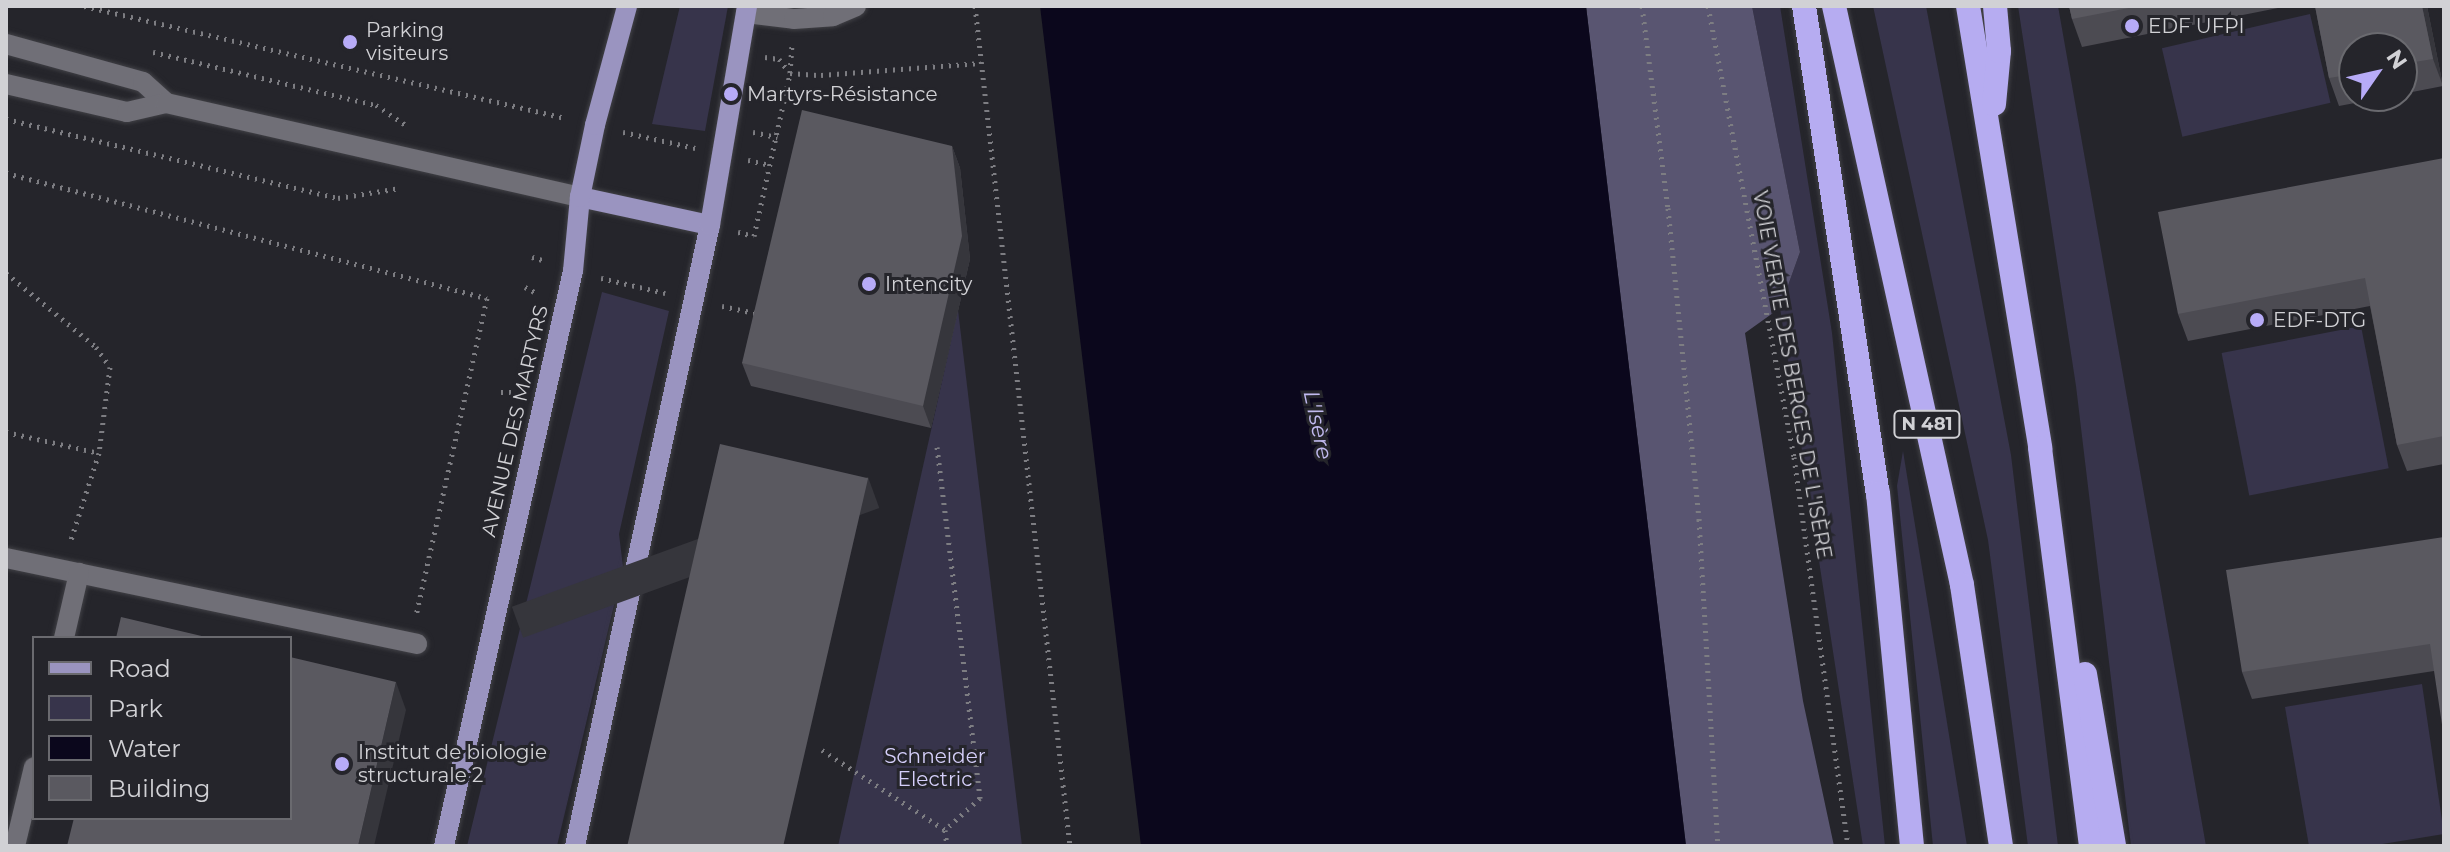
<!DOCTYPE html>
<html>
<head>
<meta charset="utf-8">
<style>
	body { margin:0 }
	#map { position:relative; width:2450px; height:852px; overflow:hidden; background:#25252b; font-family:Montserrat,sans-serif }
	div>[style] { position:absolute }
	.green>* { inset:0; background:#37344b; transform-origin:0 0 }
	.forest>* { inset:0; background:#595571 }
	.water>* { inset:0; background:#0b071c }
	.path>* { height:5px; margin-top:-2.5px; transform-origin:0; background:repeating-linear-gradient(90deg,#7d7d82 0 2px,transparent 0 8px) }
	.roads { filter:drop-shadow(0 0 2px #414146) drop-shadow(0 0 2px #414146) }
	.minor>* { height:20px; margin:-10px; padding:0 10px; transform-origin:10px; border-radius:10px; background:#706f77 }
	.major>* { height:20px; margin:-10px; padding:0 10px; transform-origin:10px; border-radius:10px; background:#9a94c0 }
	.highway>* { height:24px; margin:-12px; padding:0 12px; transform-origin:12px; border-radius:12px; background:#b6acf1 }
	.wall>* { inset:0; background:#4c4b52 }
	.shaded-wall>* { inset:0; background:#36363c; transform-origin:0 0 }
	.building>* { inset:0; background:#5a5960; transform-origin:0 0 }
	.dots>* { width:22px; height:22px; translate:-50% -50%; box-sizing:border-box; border:4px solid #25252b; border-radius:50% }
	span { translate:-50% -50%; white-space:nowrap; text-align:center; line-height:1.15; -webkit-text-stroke:6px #25252b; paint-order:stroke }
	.shield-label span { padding:2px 6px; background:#25252b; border:2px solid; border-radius:6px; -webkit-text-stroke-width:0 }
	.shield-label { font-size:18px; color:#d1d1d5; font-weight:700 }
	.poi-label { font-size:20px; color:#d1d1d5 }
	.left { translate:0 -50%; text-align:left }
	.street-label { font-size:20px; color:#d1d1d5 }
	.park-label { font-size:20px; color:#d5cffa }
	.water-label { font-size:22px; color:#c1baef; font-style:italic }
	.frame { position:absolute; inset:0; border:8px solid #d1d1d5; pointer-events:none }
	.legend { position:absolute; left:32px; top:636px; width:260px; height:184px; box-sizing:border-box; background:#25252b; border:2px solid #6a6a6f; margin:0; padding:10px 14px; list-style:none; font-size:24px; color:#d1d1d5 }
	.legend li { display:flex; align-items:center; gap:16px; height:40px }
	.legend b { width:40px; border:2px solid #6a6a6f }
	.north { position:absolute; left:2338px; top:32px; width:80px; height:80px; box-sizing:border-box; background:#25252b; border:2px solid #6a6a6f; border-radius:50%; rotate:56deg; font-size:22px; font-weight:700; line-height:32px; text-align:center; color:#d1d1d5 }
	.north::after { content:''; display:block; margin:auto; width:28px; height:36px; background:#b7abf7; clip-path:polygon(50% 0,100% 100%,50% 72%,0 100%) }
</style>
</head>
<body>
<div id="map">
	<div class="green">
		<div style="clip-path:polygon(680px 6px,728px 6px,705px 131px,652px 124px)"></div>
		<div style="clip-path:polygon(1752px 6px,1780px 6px,1832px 333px,1885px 846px,1863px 846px,1780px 308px,1800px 252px)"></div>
		<div style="clip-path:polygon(1873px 6px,1926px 6px,2011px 455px,2058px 846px,2028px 846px,1988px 540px)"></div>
		<div style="clip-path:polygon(2018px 6px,2058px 6px,2206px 846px,2131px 846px,2076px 386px)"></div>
		<div style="left:2310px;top:14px;width:91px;height:152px;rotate:77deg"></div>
		<div style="clip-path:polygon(602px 292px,669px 311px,619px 534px,623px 567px,557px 846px,467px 846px)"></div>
		<div style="clip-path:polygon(958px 310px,1022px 846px,838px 846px)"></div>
		<div style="left:2361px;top:326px;width:145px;height:142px;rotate:79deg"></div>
		<div style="clip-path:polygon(1903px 451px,1967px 846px,1933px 846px,1897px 486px)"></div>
		<div style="clip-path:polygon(2422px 684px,2444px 834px,2370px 846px,2309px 846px,2285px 707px)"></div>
	</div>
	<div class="forest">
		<div style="clip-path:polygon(1586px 6px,1752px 6px,1800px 252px,1780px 308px,1745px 333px,1803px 701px,1834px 846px,1686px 846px)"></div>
	</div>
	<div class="water">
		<div style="clip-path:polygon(1040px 6px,1586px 6px,1686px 846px,1141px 846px)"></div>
	</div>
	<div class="path">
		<div style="left:84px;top:6px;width:495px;rotate:13.1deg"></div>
		<div style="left:975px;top:6px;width:845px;rotate:83.55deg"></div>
		<div style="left:1642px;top:6px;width:204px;rotate:82.7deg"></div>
		<div style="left:1668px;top:208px;width:313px;rotate:84.3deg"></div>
		<div style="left:1699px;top:519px;width:328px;rotate:86.7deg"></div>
		<div style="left:1708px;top:6px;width:459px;rotate:79.2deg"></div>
		<div style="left:1794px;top:457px;width:393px;rotate:82.1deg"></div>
		<div style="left:153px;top:52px;width:229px;rotate:13.4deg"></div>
		<div style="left:376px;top:105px;width:37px;rotate:34deg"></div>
		<div style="left:765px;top:57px;width:14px;rotate:8deg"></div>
		<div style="left:779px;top:59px;width:16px;rotate:52deg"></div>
		<div style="left:790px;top:73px;width:27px;rotate:-86deg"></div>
		<div style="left:6px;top:119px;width:341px;rotate:13.4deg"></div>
		<div style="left:338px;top:198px;width:63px;rotate:-9.2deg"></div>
		<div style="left:623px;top:132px;width:74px;rotate:12.5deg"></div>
		<div style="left:753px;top:132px;width:25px;rotate:12deg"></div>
		<div style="left:748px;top:160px;width:23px;rotate:13deg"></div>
		<div style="left:6px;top:173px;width:497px;rotate:14.6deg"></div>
		<div style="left:487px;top:298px;width:326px;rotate:102.6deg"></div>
		<div style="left:738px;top:232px;width:16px;rotate:14deg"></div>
		<div style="left:754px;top:236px;width:167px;rotate:-77.5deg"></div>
		<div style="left:790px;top:73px;width:31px;rotate:4deg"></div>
		<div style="left:821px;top:75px;width:160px;rotate:-4.3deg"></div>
		<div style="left:532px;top:257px;width:15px;rotate:16deg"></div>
		<div style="left:6px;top:273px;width:117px;rotate:39.4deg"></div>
		<div style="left:96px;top:347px;width:24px;rotate:55deg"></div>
		<div style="left:110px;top:367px;width:87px;rotate:97.3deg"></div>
		<div style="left:99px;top:453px;width:95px;rotate:107.9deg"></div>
		<div style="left:601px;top:278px;width:66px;rotate:13.2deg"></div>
		<div style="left:525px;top:287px;width:15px;rotate:28deg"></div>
		<div style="left:722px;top:306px;width:35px;rotate:12deg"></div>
		<div style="left:501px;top:392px;width:15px"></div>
		<div style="left:6px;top:432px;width:95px;rotate:12.7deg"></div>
		<div style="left:937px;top:447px;width:354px;rotate:83deg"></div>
		<div style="left:980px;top:798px;width:47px;rotate:137.6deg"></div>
		<div style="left:945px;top:830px;width:16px;rotate:83deg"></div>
		<div style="left:822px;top:750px;width:147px;rotate:33deg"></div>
	</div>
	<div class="roads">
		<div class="minor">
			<div style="left:746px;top:13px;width:48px;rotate:7.1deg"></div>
			<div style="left:794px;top:19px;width:39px;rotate:-4deg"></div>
			<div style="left:833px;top:16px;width:25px;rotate:-23deg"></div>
			<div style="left:6px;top:44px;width:142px;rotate:15.5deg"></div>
			<div style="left:143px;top:82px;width:31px;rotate:42deg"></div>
			<div style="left:6px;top:84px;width:124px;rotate:13deg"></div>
			<div style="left:127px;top:112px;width:40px;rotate:-13deg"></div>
			<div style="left:166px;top:103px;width:425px;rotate:12.8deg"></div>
			<div style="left:6px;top:558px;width:420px;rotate:11.8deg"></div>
			<div style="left:64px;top:638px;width:67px;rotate:-77deg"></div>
			<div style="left:15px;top:846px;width:81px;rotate:-76.5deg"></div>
		</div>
		<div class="major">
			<div style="left:580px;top:197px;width:133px;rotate:12.2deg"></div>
			<div style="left:444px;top:846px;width:589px;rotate:-77.36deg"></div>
			<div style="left:573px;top:271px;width:74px;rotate:-84.6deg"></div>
			<div style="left:580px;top:197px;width:74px;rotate:-78.2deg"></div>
			<div style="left:595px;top:125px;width:123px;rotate:-74.9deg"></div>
			<div style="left:575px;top:846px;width:636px;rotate:-77.74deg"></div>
			<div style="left:710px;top:225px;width:222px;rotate:-80.4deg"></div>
		</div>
		<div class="highway">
			<div style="left:1804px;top:6px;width:493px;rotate:81.4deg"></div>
			<div style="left:1878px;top:493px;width:355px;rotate:84.5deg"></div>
			<div style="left:1834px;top:6px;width:593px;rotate:77.53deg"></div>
			<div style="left:1962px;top:585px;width:264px;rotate:81.5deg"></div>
			<div style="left:1968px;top:6px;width:448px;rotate:80.7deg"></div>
			<div style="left:2040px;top:448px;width:401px;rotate:82.7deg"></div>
			<div style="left:1994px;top:104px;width:53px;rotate:-84.6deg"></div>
			<div style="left:1999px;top:51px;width:45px;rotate:-95.1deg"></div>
			<div style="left:2085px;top:674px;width:174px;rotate:80.4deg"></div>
		</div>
	</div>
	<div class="wall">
		<div style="clip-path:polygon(2069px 6px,2288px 6px,2082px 47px,2072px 19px)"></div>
		<div style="clip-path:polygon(2315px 6px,2427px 6px,2443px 86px,2402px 94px,2402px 48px,2354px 48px,2354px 96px,2392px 96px,2339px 106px,2329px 78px)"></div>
		<div style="clip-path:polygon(952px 146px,960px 168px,970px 259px,931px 428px,751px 386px,742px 363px)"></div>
		<div style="clip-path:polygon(2444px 158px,2444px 464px,2407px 471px,2397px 445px,2370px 306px,2188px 341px,2178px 314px)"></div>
		<div style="clip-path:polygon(2444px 537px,2434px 671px,2252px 699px,2242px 672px)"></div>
	</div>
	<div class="shaded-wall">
		<div style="clip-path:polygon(2422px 6px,2427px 6px,2443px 86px,2433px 59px)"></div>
		<div style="clip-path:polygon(952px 146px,960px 168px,970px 259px,931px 428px,923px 406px)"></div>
		<div style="left:868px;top:477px;width:33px;height:379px;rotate:70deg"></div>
		<div style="clip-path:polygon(396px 682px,406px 710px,374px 846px,358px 846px)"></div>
	</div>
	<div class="building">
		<div style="clip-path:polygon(2069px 6px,2139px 6px,2072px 19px)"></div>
		<div style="clip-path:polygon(2315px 6px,2422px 6px,2433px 59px,2402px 64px,2402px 48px,2354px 48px,2354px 74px,2329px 78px)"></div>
		<div style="clip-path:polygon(802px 110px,952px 146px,962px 236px,923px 406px,742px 363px)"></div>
		<div style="clip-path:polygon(2444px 158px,2444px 436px,2397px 445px,2365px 278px,2178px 314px,2158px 212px)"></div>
		<div style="left:720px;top:444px;width:152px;height:413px;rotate:13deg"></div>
		<div style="clip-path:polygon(2444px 537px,2444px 738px,2430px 644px,2242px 672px,2226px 570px)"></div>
		<div style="clip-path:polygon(121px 617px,210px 638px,116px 638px)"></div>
		<div style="clip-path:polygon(290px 657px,396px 682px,358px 846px,67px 846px,74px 818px,290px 818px)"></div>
	</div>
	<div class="dots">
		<div style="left:2132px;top:26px;background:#b7abf7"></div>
		<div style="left:350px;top:42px;background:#b7abf7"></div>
		<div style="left:731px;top:94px;background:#b7abf7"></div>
		<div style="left:869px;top:284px;background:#b7abf7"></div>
		<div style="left:2257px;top:320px;background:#b7abf7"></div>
		<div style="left:342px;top:764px;background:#b7abf7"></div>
	</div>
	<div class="shield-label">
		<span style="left:1927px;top:424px">N 481</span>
	</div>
	<div class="poi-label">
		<span class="left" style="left:2148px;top:26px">EDF UFPI</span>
		<span class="left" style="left:366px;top:42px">Parking<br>visiteurs</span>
		<span class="left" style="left:747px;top:94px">Martyrs-Résistance</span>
		<span class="left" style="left:885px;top:284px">Intencity</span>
		<span class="left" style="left:2273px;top:320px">EDF-DTG</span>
		<span class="left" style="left:358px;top:764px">Institut de biologie<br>structurale 2</span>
	</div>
	<div class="street-label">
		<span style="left:1792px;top:375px;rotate:80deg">VOIE VERTE DES BERGES DE L'ISÈRE</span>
		<span style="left:515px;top:421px;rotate:-77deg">AVENUE DES MARTYRS</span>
	</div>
	<div class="park-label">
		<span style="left:935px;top:768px">Schneider<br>Electric</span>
	</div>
	<div class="water-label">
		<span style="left:1318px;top:425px;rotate:78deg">L'Isère</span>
	</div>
	<div class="frame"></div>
	<ul class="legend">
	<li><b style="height:10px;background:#9a94c0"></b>Road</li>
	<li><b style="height:22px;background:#37344b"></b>Park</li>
	<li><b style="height:22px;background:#0b071c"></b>Water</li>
	<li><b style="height:22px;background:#5a5960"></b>Building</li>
	</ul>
	<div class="north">N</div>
</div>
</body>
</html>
